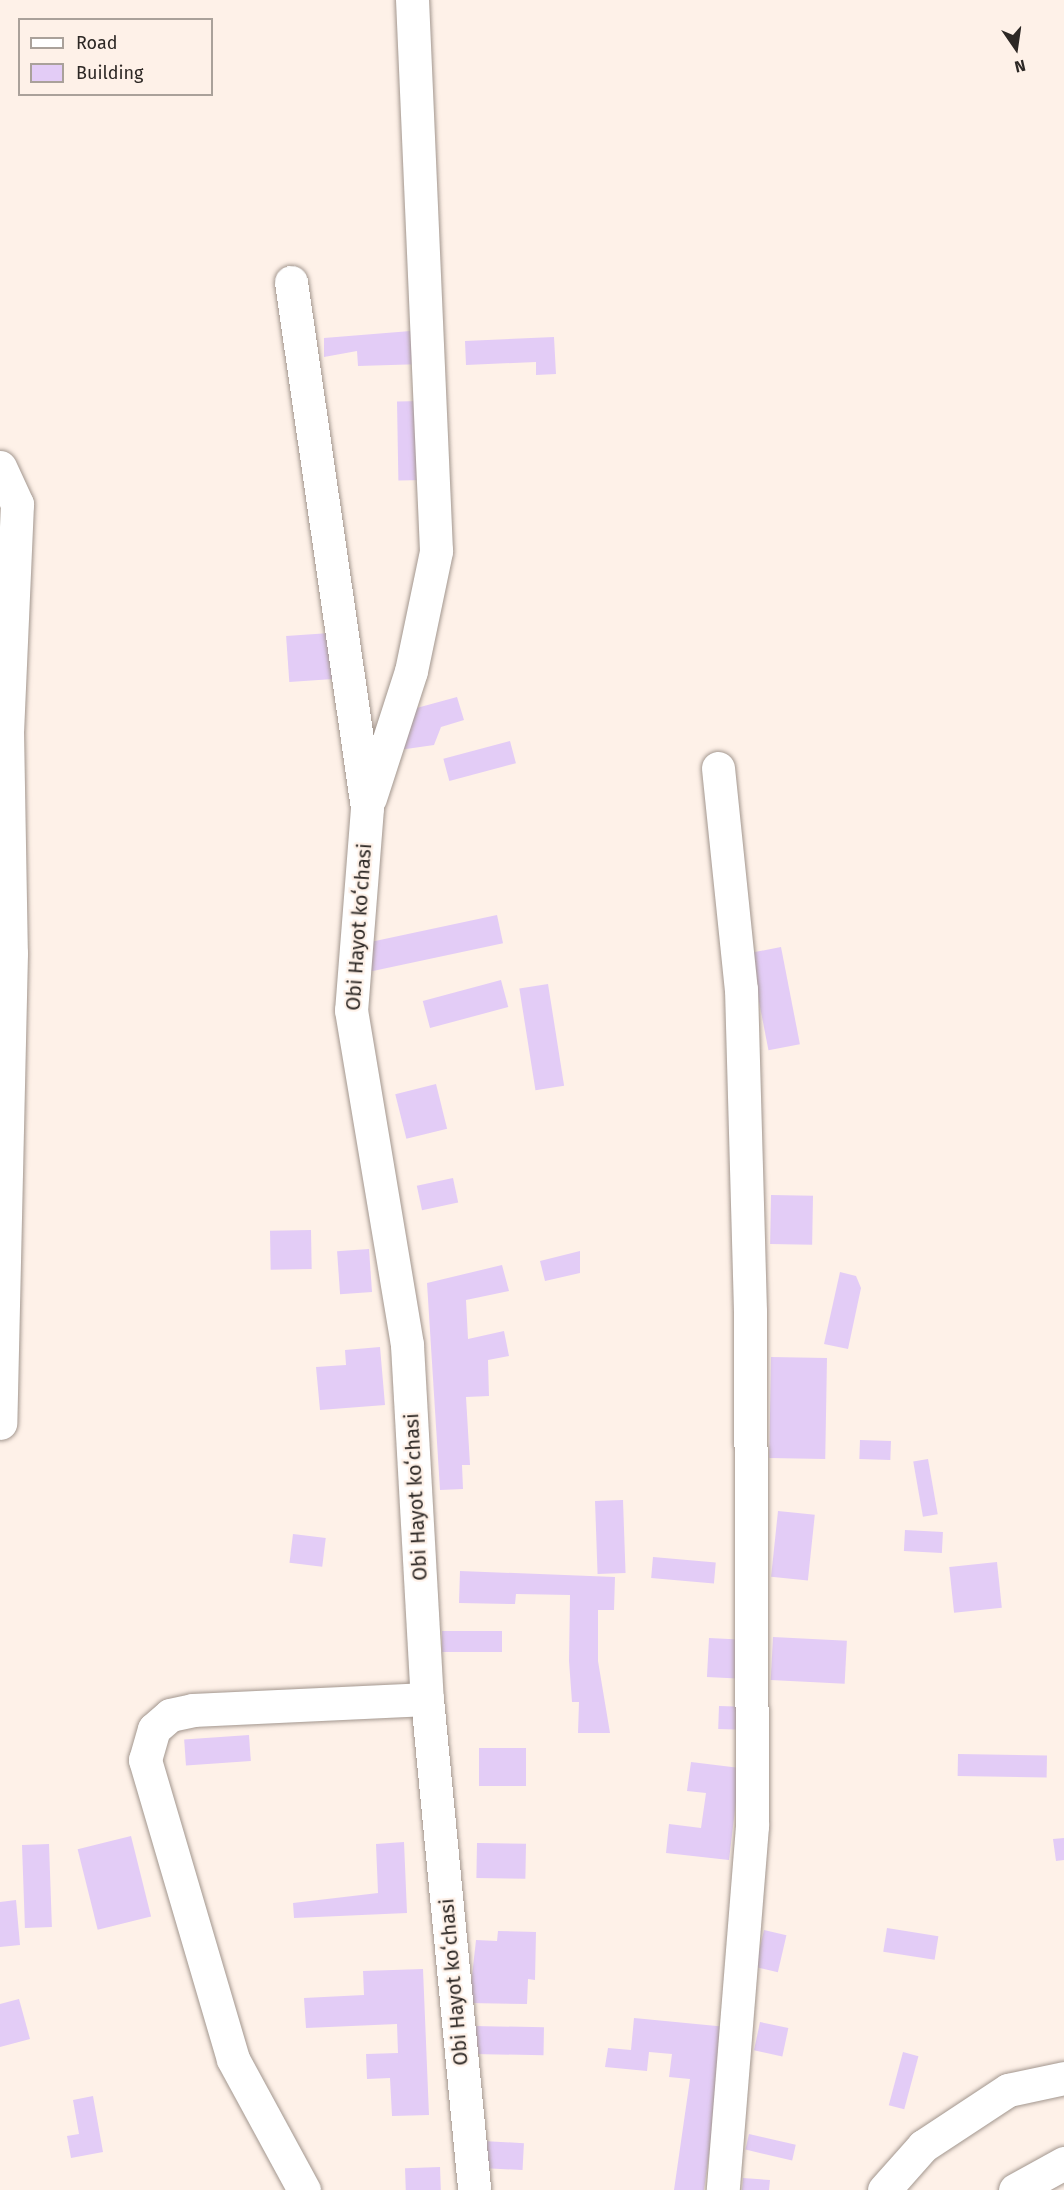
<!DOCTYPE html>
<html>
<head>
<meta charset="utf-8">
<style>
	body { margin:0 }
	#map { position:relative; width:1064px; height:2190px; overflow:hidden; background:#fef1e8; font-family:"Fira Sans",sans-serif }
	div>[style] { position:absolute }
	.building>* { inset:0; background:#e3ccf6; transform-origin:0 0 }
	.roads { filter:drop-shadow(0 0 2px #a2968e) drop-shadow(0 0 2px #a2968e) }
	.street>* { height:33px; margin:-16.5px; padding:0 16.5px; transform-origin:16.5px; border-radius:16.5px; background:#fff }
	span { translate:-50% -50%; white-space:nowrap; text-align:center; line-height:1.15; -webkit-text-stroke:4.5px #fef1e8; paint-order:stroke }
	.street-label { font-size:20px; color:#2d2825 }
	.legend { position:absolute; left:18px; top:18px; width:195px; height:78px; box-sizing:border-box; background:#fef1e8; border:2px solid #aaa19a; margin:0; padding:8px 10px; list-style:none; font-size:18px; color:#2d2825 }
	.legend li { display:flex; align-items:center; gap:12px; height:30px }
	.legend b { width:30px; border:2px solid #aaa19a }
	.north { position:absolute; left:986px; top:18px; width:60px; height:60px; -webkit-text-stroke:4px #fef1e8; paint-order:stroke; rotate:167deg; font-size:16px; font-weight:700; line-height:24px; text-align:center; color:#2d2825 }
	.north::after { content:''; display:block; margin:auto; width:21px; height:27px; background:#2d2825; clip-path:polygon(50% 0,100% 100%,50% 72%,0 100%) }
</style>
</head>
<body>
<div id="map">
	<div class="building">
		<div style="clip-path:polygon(423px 330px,424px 364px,358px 366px,357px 351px,324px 357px,324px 338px)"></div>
		<div style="clip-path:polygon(554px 337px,556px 374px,536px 375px,536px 362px,466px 365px,465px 341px)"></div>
		<div style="left:423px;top:401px;width:79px;height:26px;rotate:89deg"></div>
		<div style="left:330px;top:633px;width:46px;height:44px;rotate:86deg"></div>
		<div style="clip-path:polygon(457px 697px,464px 720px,441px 727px,434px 745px,399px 750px,413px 709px)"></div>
		<div style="left:510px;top:741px;width:23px;height:69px;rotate:75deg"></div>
		<div style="left:497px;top:915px;width:29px;height:139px;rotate:78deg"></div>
		<div style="left:781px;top:947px;width:99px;height:32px;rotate:79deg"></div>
		<div style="left:501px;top:980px;width:28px;height:81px;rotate:75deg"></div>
		<div style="left:548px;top:984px;width:103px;height:29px;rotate:81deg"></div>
		<div style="left:436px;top:1084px;width:46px;height:42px;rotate:76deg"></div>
		<div style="left:453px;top:1178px;width:25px;height:37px;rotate:78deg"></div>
		<div style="left:771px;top:1195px;width:42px;height:49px;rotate:1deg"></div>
		<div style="left:311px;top:1230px;width:39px;height:41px;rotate:89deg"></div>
		<div style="left:369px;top:1249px;width:43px;height:32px;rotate:86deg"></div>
		<div style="clip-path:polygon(580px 1251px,580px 1273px,545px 1281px,540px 1261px)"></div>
		<div style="clip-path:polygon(502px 1265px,509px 1291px,466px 1300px,468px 1339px,504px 1331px,509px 1356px,488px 1360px,489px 1396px,466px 1397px,470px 1465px,462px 1465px,463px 1489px,440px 1490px,427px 1283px)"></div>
		<div style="clip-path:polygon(840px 1272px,856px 1276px,861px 1288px,848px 1349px,824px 1344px)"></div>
		<div style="clip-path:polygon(380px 1347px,385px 1405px,320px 1410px,316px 1367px,346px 1365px,345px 1350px)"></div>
		<div style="left:771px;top:1357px;width:56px;height:101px;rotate:1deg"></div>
		<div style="left:860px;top:1440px;width:31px;height:19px;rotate:2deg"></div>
		<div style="left:928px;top:1459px;width:56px;height:15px;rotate:80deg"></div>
		<div style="left:623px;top:1500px;width:73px;height:28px;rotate:88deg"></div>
		<div style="left:778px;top:1511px;width:37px;height:66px;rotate:6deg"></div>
		<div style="left:905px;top:1530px;width:38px;height:21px;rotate:3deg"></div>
		<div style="left:293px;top:1534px;width:33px;height:29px;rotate:7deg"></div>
		<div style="left:653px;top:1557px;width:63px;height:21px;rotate:5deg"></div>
		<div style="left:997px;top:1562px;width:46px;height:48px;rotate:84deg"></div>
		<div style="clip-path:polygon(460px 1571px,615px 1577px,614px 1610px,598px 1610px,598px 1661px,610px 1733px,578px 1733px,579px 1702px,572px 1702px,569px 1661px,570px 1595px,516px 1594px,515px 1604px,459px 1603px)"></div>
		<div style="left:502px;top:1631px;width:21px;height:60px;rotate:90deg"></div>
		<div style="left:773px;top:1637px;width:74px;height:43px;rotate:3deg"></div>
		<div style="left:709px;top:1638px;width:35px;height:39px;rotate:3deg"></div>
		<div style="left:719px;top:1706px;width:25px;height:23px;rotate:2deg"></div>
		<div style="left:249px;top:1735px;width:26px;height:65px;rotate:86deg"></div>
		<div style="left:479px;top:1748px;width:47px;height:38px"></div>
		<div style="left:958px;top:1754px;width:89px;height:22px;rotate:1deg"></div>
		<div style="clip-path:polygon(691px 1762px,740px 1768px,729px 1860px,666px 1853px,669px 1824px,701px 1828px,706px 1793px,687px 1791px)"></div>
		<div style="left:131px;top:1836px;width:83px;height:55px;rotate:76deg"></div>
		<div style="clip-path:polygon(1064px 1838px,1064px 1860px,1056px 1861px,1053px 1839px)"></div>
		<div style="clip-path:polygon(404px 1842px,407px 1913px,294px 1918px,293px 1903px,378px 1893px,376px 1844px)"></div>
		<div style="left:477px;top:1843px;width:49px;height:35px;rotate:1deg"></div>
		<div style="left:49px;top:1844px;width:83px;height:27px;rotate:88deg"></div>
		<div style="clip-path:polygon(16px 1900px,20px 1945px,0 1947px,0 1902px)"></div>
		<div style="left:887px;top:1928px;width:52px;height:24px;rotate:9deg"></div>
		<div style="left:764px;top:1930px;width:23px;height:38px;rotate:13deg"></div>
		<div style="clip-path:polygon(498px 1931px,536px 1932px,535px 1980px,528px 1979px,527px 2004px,469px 2003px,476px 1940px,497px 1941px)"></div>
		<div style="clip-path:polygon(423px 1969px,429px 2115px,392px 2116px,390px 2078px,367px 2079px,366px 2054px,398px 2053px,397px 2024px,306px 2028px,304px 1998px,364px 1995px,363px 1971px)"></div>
		<div style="clip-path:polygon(19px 1999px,30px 2039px,0 2047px,0 2004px)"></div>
		<div style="clip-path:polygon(634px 2018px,727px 2027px,704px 2190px,674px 2190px,690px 2079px,669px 2077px,672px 2054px,649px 2052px,647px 2071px,605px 2067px,608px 2048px,631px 2050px)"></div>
		<div style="left:760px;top:2022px;width:29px;height:29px;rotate:12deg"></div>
		<div style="left:474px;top:2026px;width:70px;height:28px;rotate:1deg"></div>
		<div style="left:903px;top:2052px;width:16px;height:55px;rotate:15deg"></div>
		<div style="clip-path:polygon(93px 2096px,103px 2152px,71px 2158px,67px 2136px,79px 2134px,73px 2100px)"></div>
		<div style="left:749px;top:2134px;width:48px;height:16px;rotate:13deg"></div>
		<div style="left:483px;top:2141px;width:41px;height:27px;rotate:3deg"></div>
		<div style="left:440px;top:2167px;width:23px;height:35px;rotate:88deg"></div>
		<div style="clip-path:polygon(743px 2178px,770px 2180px,769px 2190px,742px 2190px)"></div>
	</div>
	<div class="roads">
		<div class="street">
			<div style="left:291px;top:282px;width:531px;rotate:81.78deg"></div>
			<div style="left:367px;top:808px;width:203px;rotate:94.5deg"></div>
			<div style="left:351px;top:1010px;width:340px;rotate:80.5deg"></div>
			<div style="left:407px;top:1345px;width:355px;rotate:86.8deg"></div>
			<div style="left:427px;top:1699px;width:493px;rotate:84.5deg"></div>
			<div style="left:0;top:467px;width:41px;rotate:65.3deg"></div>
			<div style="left:17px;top:504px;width:226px;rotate:92.5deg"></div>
			<div style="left:7px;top:730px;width:223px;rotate:89deg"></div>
			<div style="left:11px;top:953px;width:470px;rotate:91.3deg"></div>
			<div style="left:718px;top:768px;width:222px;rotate:84.1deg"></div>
			<div style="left:741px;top:989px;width:323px;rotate:88.4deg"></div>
			<div style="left:750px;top:1312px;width:514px;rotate:89.78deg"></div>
			<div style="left:752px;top:1826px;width:365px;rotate:94.6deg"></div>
			<div style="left:370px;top:798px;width:133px;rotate:-72.1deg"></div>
			<div style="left:411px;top:671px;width:123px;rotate:-78.2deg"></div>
			<div style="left:436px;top:551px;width:552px;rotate:-92.49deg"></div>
			<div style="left:304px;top:2190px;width:149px;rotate:-118.5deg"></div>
			<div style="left:233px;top:2059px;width:312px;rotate:-106.4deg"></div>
			<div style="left:145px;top:1760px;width:32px;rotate:-74deg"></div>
			<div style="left:154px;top:1729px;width:21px;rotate:-41deg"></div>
			<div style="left:170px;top:1715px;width:24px;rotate:-12deg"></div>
			<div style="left:193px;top:1710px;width:234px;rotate:-2.7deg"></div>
			<div style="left:884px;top:2190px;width:59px;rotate:-48.4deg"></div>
			<div style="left:923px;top:2146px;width:102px;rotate:-33.4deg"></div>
			<div style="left:1008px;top:2090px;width:57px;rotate:-12.1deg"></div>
			<div style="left:1015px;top:2190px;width:56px;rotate:-28.9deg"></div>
		</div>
	</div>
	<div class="street-label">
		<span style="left:359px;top:927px;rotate:-86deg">Obi Hayot koʻchasi</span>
		<span style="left:416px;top:1497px;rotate:-93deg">Obi Hayot koʻchasi</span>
		<span style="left:454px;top:1982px;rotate:-95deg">Obi Hayot koʻchasi</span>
	</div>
	<ul class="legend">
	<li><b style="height:8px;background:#fff"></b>Road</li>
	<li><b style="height:16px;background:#e3ccf6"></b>Building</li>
	</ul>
	<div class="north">N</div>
</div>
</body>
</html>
